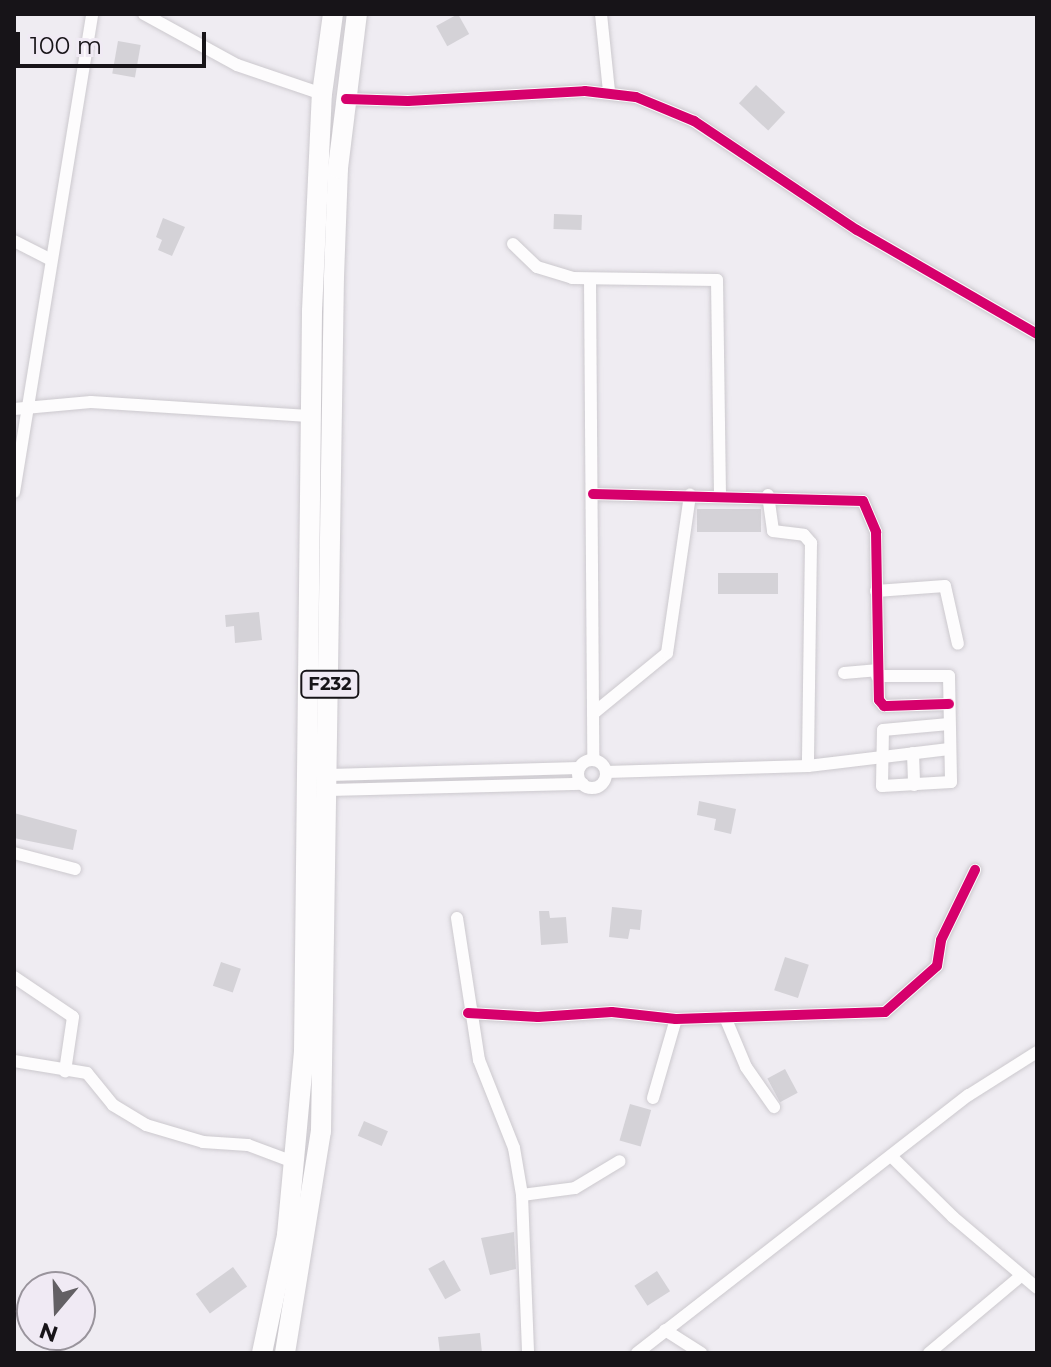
<!DOCTYPE html>
<html>
<head>
<meta charset="utf-8">
<style>
	body { margin:0 }
	#map { position:relative; width:1051px; height:1367px; overflow:hidden; background:#efecf2; font-family:Montserrat,sans-serif }
	div>[style] { position:absolute }
	.building>* { inset:0; background:#d4d2d7; transform-origin:0 0 }
	.roads { filter:drop-shadow(0 0 2px #ccc9ce) drop-shadow(0 0 2px #ccc9ce) }
	.minor>* { height:12px; margin:-6px; padding:0 6px; transform-origin:6px; border-radius:6px; background:#fdfcfd }
	.minor>.ring { margin:-6px; padding:0; box-sizing:content-box; background:none; border:12px solid #fdfcfd; border-radius:50% }
	.highway>* { height:20px; margin:-10px; padding:0 10px; transform-origin:10px; border-radius:10px; background:#fdfcfd }
	.cycleway>* { height:10px; margin:-5px; padding:0 5px; transform-origin:5px; border-radius:5px; background:#d6006c }
	span { translate:-50% -50%; white-space:nowrap; text-align:center; line-height:1.15; -webkit-text-stroke:6px #f0eaf4; paint-order:stroke }
	.shield-label span { padding:2px 6px; background:#f0eaf4; border:2px solid; border-radius:6px; -webkit-text-stroke-width:0 }
	.shield-label { font-size:18px; color:#171418; font-weight:700 }
	.frame { position:absolute; inset:0; border:16px solid #171418; pointer-events:none }
	.north { position:absolute; left:16px; top:1271px; width:80px; height:80px; box-sizing:border-box; background:#f0eaf4; border:2px solid #99949c; border-radius:50%; rotate:199deg; font-size:22px; font-weight:700; line-height:32px; text-align:center; color:#171418 }
	.north::after { content:''; display:block; margin:auto; width:28px; height:36px; background:#636064; clip-path:polygon(50% 0,100% 100%,50% 72%,0 100%) }
	.scale { position:absolute; left:16px; top:32px; width:190px; height:36px; box-sizing:border-box; border:4px solid #171418; border-top:0; padding-left:10px; font-size:24px; line-height:28px; white-space:nowrap; color:#171418; -webkit-text-stroke:6px #f0eaf4; paint-order:stroke }
</style>
</head>
<body>
<div id="map">
	<div class="building">
		<div style="left:458px;top:14px;width:23px;height:25px;rotate:61deg"></div>
		<div style="left:118px;top:41px;width:23px;height:33px;rotate:10deg"></div>
		<div style="left:756px;top:85px;width:40px;height:25px;rotate:43deg"></div>
		<div style="left:554px;top:214px;width:28px;height:15px;rotate:2deg"></div>
		<div style="clip-path:polygon(163px 218px,185px 227px,172px 256px,158px 250px,162px 240px,156px 237px)"></div>
		<div style="left:697px;top:509px;width:64px;height:23px"></div>
		<div style="left:778px;top:573px;width:21px;height:60px;rotate:90deg"></div>
		<div style="clip-path:polygon(259px 612px,262px 640px,235px 643px,234px 626px,226px 627px,225px 615px)"></div>
		<div style="clip-path:polygon(699px 801px,736px 809px,731px 834px,714px 830px,716px 819px,697px 815px)"></div>
		<div style="clip-path:polygon(14px 813px,77px 830px,73px 850px,14px 838px)"></div>
		<div style="clip-path:polygon(612px 907px,642px 910px,640px 930px,630px 929px,628px 939px,609px 937px)"></div>
		<div style="clip-path:polygon(539px 911px,549px 911px,550px 918px,566px 917px,568px 943px,541px 945px)"></div>
		<div style="left:785px;top:957px;width:25px;height:35px;rotate:18deg"></div>
		<div style="left:221px;top:962px;width:21px;height:25px;rotate:19deg"></div>
		<div style="left:785px;top:1069px;width:27px;height:20px;rotate:62deg"></div>
		<div style="left:630px;top:1104px;width:22px;height:38px;rotate:16deg"></div>
		<div style="left:364px;top:1121px;width:26px;height:16px;rotate:23deg"></div>
		<div style="clip-path:polygon(514px 1232px,516px 1269px,490px 1275px,481px 1238px)"></div>
		<div style="left:444px;top:1260px;width:35px;height:18px;rotate:61deg"></div>
		<div style="left:233px;top:1267px;width:24px;height:46px;rotate:54deg"></div>
		<div style="left:657px;top:1271px;width:24px;height:27px;rotate:57deg"></div>
		<div style="clip-path:polygon(480px 1333px,482px 1353px,440px 1353px,438px 1337px)"></div>
	</div>
	<div class="roads">
		<div class="minor">
			<div style="left:144px;top:14px;width:106px;rotate:28.7deg"></div>
			<div style="left:237px;top:65px;width:90px;rotate:18.8deg"></div>
			<div style="left:601px;top:14px;width:78px;rotate:84.1deg"></div>
			<div style="left:346px;top:99px;width:62px;rotate:1.8deg"></div>
			<div style="left:408px;top:101px;width:177px;rotate:-3.2deg"></div>
			<div style="left:585px;top:91px;width:51px;rotate:6.7deg"></div>
			<div style="left:636px;top:97px;width:63px;rotate:22.5deg"></div>
			<div style="left:694px;top:121px;width:196px;rotate:33.8deg"></div>
			<div style="left:857px;top:230px;width:208px;rotate:30deg"></div>
			<div style="left:14px;top:241px;width:39px;rotate:27deg"></div>
			<div style="left:513px;top:244px;width:33px;rotate:44deg"></div>
			<div style="left:537px;top:267px;width:37px;rotate:17deg"></div>
			<div style="left:572px;top:278px;width:145px;rotate:0.8deg"></div>
			<div style="left:717px;top:280px;width:215px;rotate:89.2deg"></div>
			<div style="left:590px;top:280px;width:480px;rotate:89.6deg"></div>
			<div style="left:14px;top:409px;width:77px;rotate:-5.2deg"></div>
			<div style="left:91px;top:402px;width:218px;rotate:3.7deg"></div>
			<div style="left:14px;top:492px;width:484px;rotate:-80.7deg"></div>
			<div style="left:593px;top:494px;width:270px;rotate:1.5deg"></div>
			<div style="left:863px;top:501px;width:34px;rotate:67deg"></div>
			<div style="left:876px;top:532px;width:168px;rotate:89deg"></div>
			<div style="left:879px;top:700px;width:8px;rotate:50deg"></div>
			<div style="left:884px;top:706px;width:65px;rotate:-1.8deg"></div>
			<div style="left:768px;top:495px;width:36px;rotate:82deg"></div>
			<div style="left:773px;top:531px;width:31px;rotate:7deg"></div>
			<div style="left:804px;top:535px;width:11px;rotate:49deg"></div>
			<div style="left:811px;top:543px;width:223px;rotate:90.8deg"></div>
			<div style="left:876px;top:591px;width:69px;rotate:-4.1deg"></div>
			<div style="left:945px;top:586px;width:59px;rotate:77.4deg"></div>
			<div style="left:844px;top:673px;width:32px;rotate:-5deg"></div>
			<div style="left:877px;top:676px;width:72px"></div>
			<div style="left:949px;top:676px;width:106px;rotate:88.9deg"></div>
			<div style="left:951px;top:782px;width:69px;rotate:176.7deg"></div>
			<div style="left:882px;top:786px;width:56px;rotate:-89deg"></div>
			<div style="left:883px;top:730px;width:66px;rotate:-5.2deg"></div>
			<div style="left:595px;top:712px;width:93px;rotate:-39.3deg"></div>
			<div style="left:667px;top:653px;width:160px;rotate:-81.7deg"></div>
			<div style="left:913px;top:753px;width:32px;rotate:88deg"></div>
			<div class="ring" style="left:578px;top:760px;width:16px;height:16px"></div>
			<div style="left:606px;top:772px;width:202px;rotate:-1.7deg"></div>
			<div style="left:808px;top:766px;width:142px;rotate:-6.9deg"></div>
			<div style="left:329px;top:775px;width:250px;rotate:-1.6deg"></div>
			<div style="left:329px;top:790px;width:254px;rotate:-1.4deg"></div>
			<div style="left:14px;top:853px;width:63px;rotate:14.7deg"></div>
			<div style="left:457px;top:918px;width:144px;rotate:81.2deg"></div>
			<div style="left:479px;top:1060px;width:95px;rotate:68.3deg"></div>
			<div style="left:514px;top:1148px;width:48px;rotate:80.3deg"></div>
			<div style="left:522px;top:1195px;width:158px;rotate:87.8deg"></div>
			<div style="left:14px;top:977px;width:71px;rotate:34.1deg"></div>
			<div style="left:73px;top:1017px;width:55px;rotate:98.4deg"></div>
			<div style="left:468px;top:1013px;width:70px;rotate:3.3deg"></div>
			<div style="left:538px;top:1017px;width:74px;rotate:-3.9deg"></div>
			<div style="left:612px;top:1012px;width:64px;rotate:6.2deg"></div>
			<div style="left:676px;top:1019px;width:209px;rotate:-1.9deg"></div>
			<div style="left:885px;top:1012px;width:69px;rotate:-41.5deg"></div>
			<div style="left:937px;top:966px;width:26px;rotate:-81deg"></div>
			<div style="left:941px;top:940px;width:78px;rotate:-64.1deg"></div>
			<div style="left:725px;top:1017px;width:54px;rotate:67.2deg"></div>
			<div style="left:746px;top:1067px;width:49px;rotate:55deg"></div>
			<div style="left:14px;top:1061px;width:74px;rotate:9.3deg"></div>
			<div style="left:87px;top:1073px;width:41px;rotate:50.9deg"></div>
			<div style="left:113px;top:1105px;width:39px;rotate:31deg"></div>
			<div style="left:146px;top:1125px;width:59px;rotate:16.6deg"></div>
			<div style="left:203px;top:1142px;width:45px;rotate:3.8deg"></div>
			<div style="left:248px;top:1145px;width:51px;rotate:20.6deg"></div>
			<div style="left:653px;top:1098px;width:82px;rotate:-73.8deg"></div>
			<div style="left:892px;top:1157px;width:86px;rotate:44.5deg"></div>
			<div style="left:953px;top:1217px;width:110px;rotate:40.2deg"></div>
			<div style="left:522px;top:1195px;width:53px;rotate:-7.5deg"></div>
			<div style="left:575px;top:1188px;width:52px;rotate:-31deg"></div>
			<div style="left:665px;top:1330px;width:43px;rotate:32.6deg"></div>
			<div style="left:637px;top:1353px;width:420px;rotate:-37.9deg"></div>
			<div style="left:969px;top:1095px;width:80px;rotate:-32.3deg"></div>
			<div style="left:929px;top:1353px;width:121px;rotate:-40deg"></div>
		</div>
		<div class="highway">
			<div style="left:262px;top:1353px;width:121px;rotate:-78deg"></div>
			<div style="left:287px;top:1235px;width:185px;rotate:-84.7deg"></div>
			<div style="left:304px;top:1051px;width:740px;rotate:-89.38deg"></div>
			<div style="left:312px;top:311px;width:217px;rotate:-87.4deg"></div>
			<div style="left:322px;top:94px;width:81px;rotate:-82.2deg"></div>
			<div style="left:285px;top:1353px;width:225px;rotate:-80.8deg"></div>
			<div style="left:321px;top:1131px;width:854px;rotate:-89.13deg"></div>
			<div style="left:334px;top:277px;width:109px;rotate:-87.9deg"></div>
			<div style="left:338px;top:168px;width:155px;rotate:-83deg"></div>
		</div>
	</div>
	<div class="cycleway">
		<div style="left:346px;top:99px;width:62px;rotate:1.8deg"></div>
		<div style="left:408px;top:101px;width:177px;rotate:-3.2deg"></div>
		<div style="left:585px;top:91px;width:51px;rotate:6.7deg"></div>
		<div style="left:636px;top:97px;width:63px;rotate:22.5deg"></div>
		<div style="left:694px;top:121px;width:196px;rotate:33.8deg"></div>
		<div style="left:857px;top:230px;width:208px;rotate:30deg"></div>
		<div style="left:593px;top:494px;width:270px;rotate:1.5deg"></div>
		<div style="left:863px;top:501px;width:34px;rotate:67deg"></div>
		<div style="left:876px;top:532px;width:168px;rotate:89deg"></div>
		<div style="left:879px;top:700px;width:8px;rotate:50deg"></div>
		<div style="left:884px;top:706px;width:65px;rotate:-1.8deg"></div>
		<div style="left:468px;top:1013px;width:70px;rotate:3.3deg"></div>
		<div style="left:538px;top:1017px;width:74px;rotate:-3.9deg"></div>
		<div style="left:612px;top:1012px;width:64px;rotate:6.2deg"></div>
		<div style="left:676px;top:1019px;width:209px;rotate:-1.9deg"></div>
		<div style="left:885px;top:1012px;width:69px;rotate:-41.5deg"></div>
		<div style="left:937px;top:966px;width:26px;rotate:-81deg"></div>
		<div style="left:941px;top:940px;width:78px;rotate:-64.1deg"></div>
	</div>
	<div class="shield-label">
		<span style="left:330px;top:684px">F232</span>
	</div>
	<div class="frame"></div>
	<div class="north">N</div>
	<div class="scale">100 m</div>
</div>
</body>
</html>
